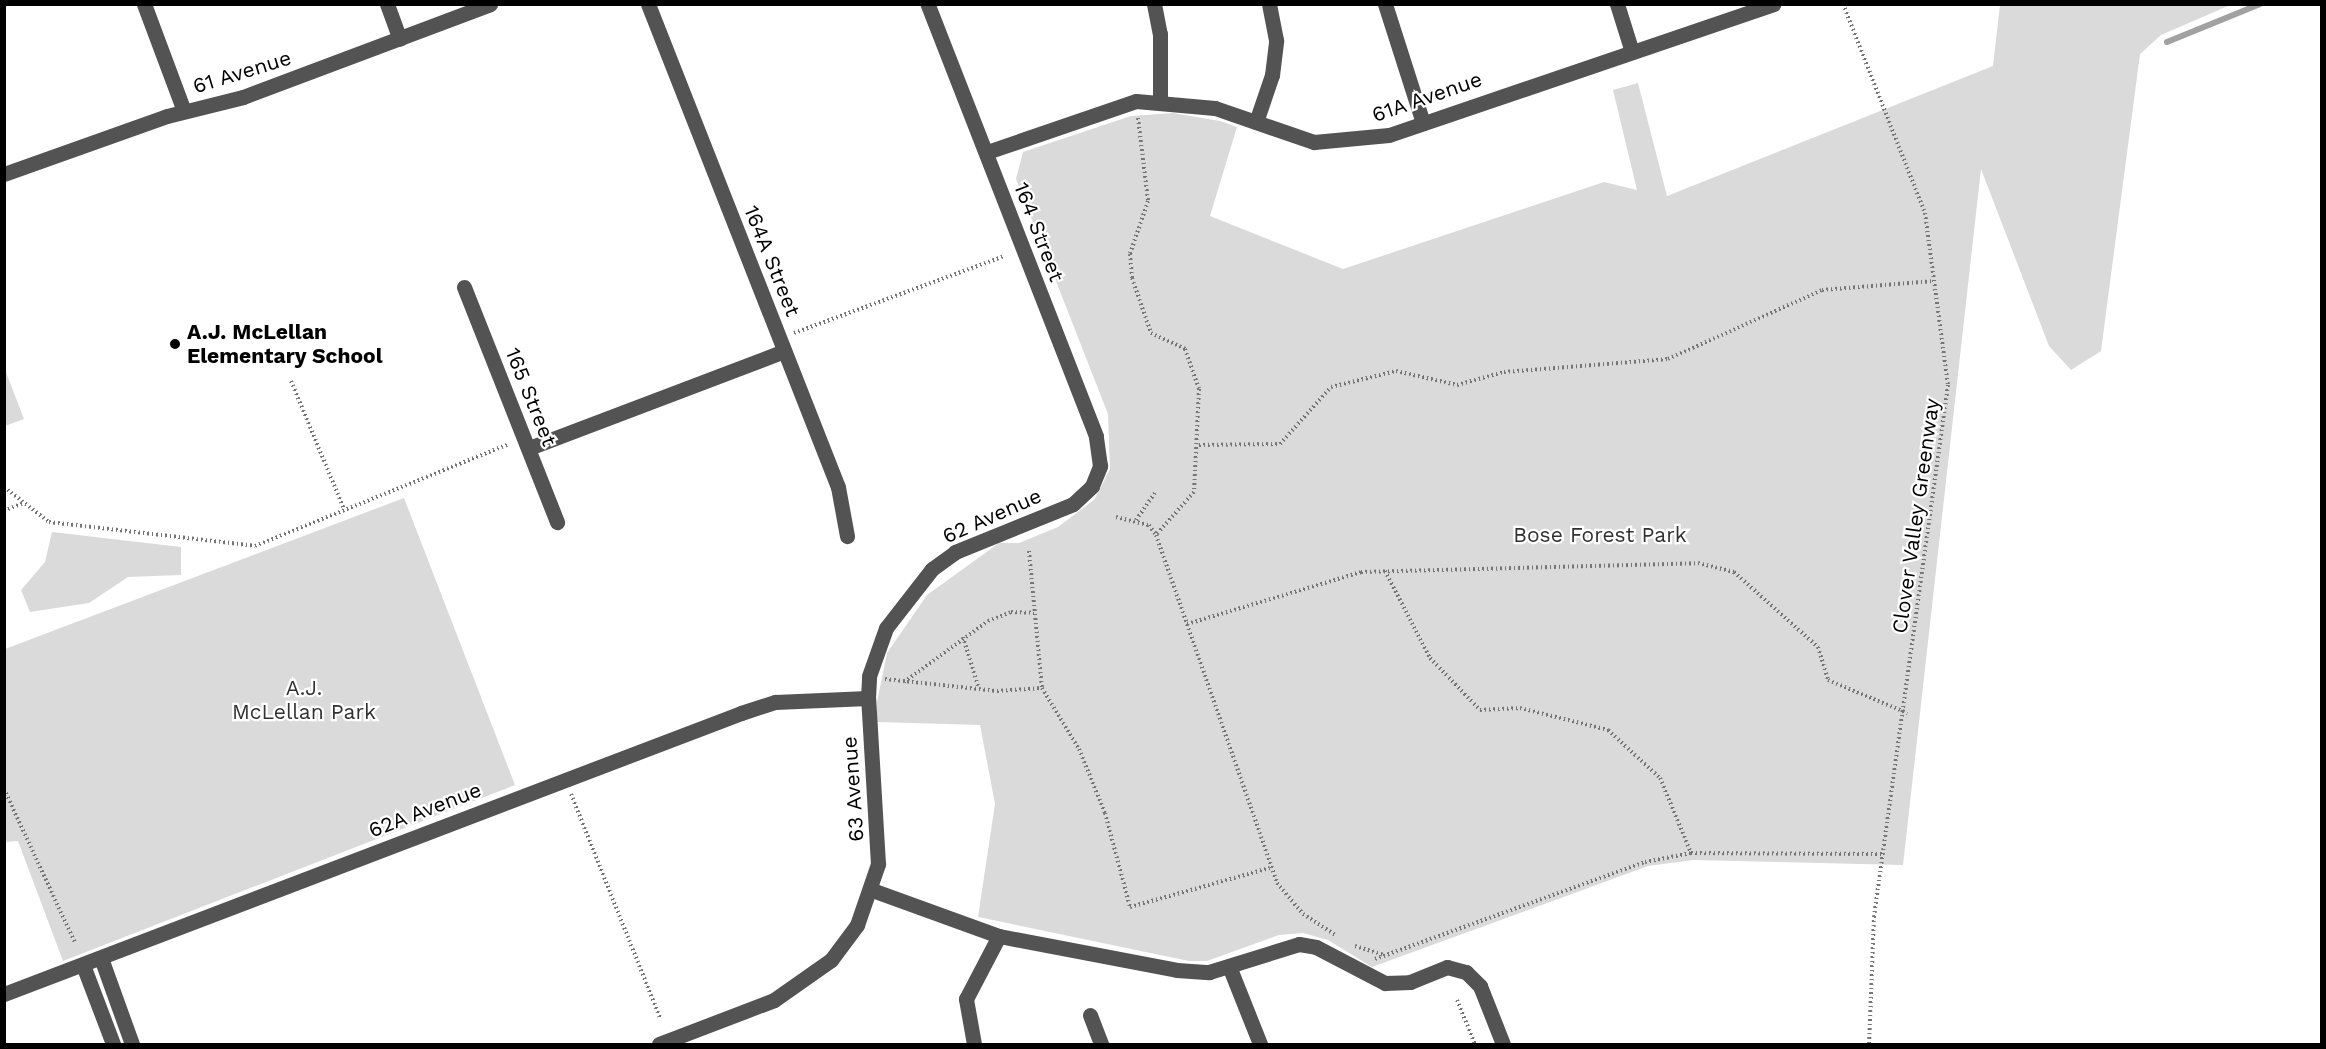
<!DOCTYPE html>
<html>
<head>
<meta charset="utf-8">
<style>
	body { margin:0 }
	#map { position:relative; width:2326px; height:1049px; overflow:hidden; background:#fff; font-family:"Work Sans",sans-serif }
	div>[style] { position:absolute }
	.green>* { inset:0; background:#dadada }
	.stream>* { height:6px; margin:-3px; padding:0 3px; transform-origin:3px; border-radius:3px; background:#a1a1a1 }
	.path>* { height:4px; margin-top:-2px; transform-origin:0; background:repeating-linear-gradient(90deg,#757575 0 1.5px,transparent 0 4.5px) }
	.minor>* { height:15px; margin:-7.5px; padding:0 7.5px; transform-origin:7.5px; border-radius:7.5px; background:#535353 }
	.dots>* { width:16px; height:16px; translate:-50% -50%; box-sizing:border-box; border:3px solid #fff; border-radius:50% }
	span { translate:-50% -50%; white-space:nowrap; text-align:center; line-height:1.15; -webkit-text-stroke:4.5px #fff; paint-order:stroke }
	.street-label { font-size:21px; color:#000 }
	.poi-label { font-size:21px; color:#000; font-weight:700 }
	.left { translate:0 -50%; text-align:left }
	.park-label { font-size:21px; color:#313131 }
	.frame { position:absolute; inset:0; border:6px solid #000; pointer-events:none }
</style>
</head>
<body>
<div id="map">
	<div class="green">
		<div style="clip-path:polygon(2000px 5px,2228px 6px,2161px 35px,2140px 54px,2101px 351px,2071px 370px,2049px 346px,1981px 169px,1903px 865px,1693px 860px,1648px 866px,1372px 967px,1328px 940px,1303px 933px,1279px 935px,1207px 961px,1189px 961px,978px 917px,995px 804px,980px 725px,877px 722px,877px 702px,887px 653px,927px 595px,999px 543px,1019px 543px,1058px 527px,1095px 499px,1110px 469px,1108px 414px,1016px 179px,1023px 152px,1131px 116px,1173px 113px,1220px 121px,1237px 127px,1210px 216px,1343px 269px,1604px 182px,1637px 190px,1613px 90px,1638px 83px,1667px 196px,1993px 66px)"></div>
		<div style="clip-path:polygon(4px 367px,24px 419px,5px 426px,4px 426px)"></div>
		<div style="clip-path:polygon(404px 498px,515px 785px,63px 961px,18px 841px,5px 842px,5px 649px)"></div>
		<div style="clip-path:polygon(52px 532px,181px 547px,181px 575px,128px 577px,89px 603px,30px 612px,21px 590px,45px 562px)"></div>
	</div>
	<div class="stream">
		<div style="left:2167px;top:42px;width:100px;rotate:-22.2deg"></div>
	</div>
	<div class="path">
		<div style="left:1843px;top:4px;width:225px;rotate:68.6deg"></div>
		<div style="left:1925px;top:213px;width:174px;rotate:82.4deg"></div>
		<div style="left:1948px;top:385px;width:536px;rotate:97.93deg"></div>
		<div style="left:1874px;top:916px;width:128px;rotate:92.2deg"></div>
		<div style="left:1138px;top:118px;width:84px;rotate:83.1deg"></div>
		<div style="left:1148px;top:201px;width:56px;rotate:108.8deg"></div>
		<div style="left:1130px;top:254px;width:24px;rotate:85deg"></div>
		<div style="left:1132px;top:278px;width:58px;rotate:70.9deg"></div>
		<div style="left:1151px;top:333px;width:38px;rotate:25deg"></div>
		<div style="left:1185px;top:349px;width:42px;rotate:70.7deg"></div>
		<div style="left:1199px;top:389px;width:103px;rotate:92.8deg"></div>
		<div style="left:1194px;top:492px;width:57px;rotate:131.5deg"></div>
		<div style="left:794px;top:333px;width:224px;rotate:-20.1deg"></div>
		<div style="left:291px;top:381px;width:139px;rotate:67.5deg"></div>
		<div style="left:1199px;top:445px;width:81px;rotate:-0.7deg"></div>
		<div style="left:1280px;top:444px;width:76px;rotate:-48.2deg"></div>
		<div style="left:1331px;top:387px;width:67px;rotate:-13.8deg"></div>
		<div style="left:1396px;top:371px;width:63px;rotate:12.9deg"></div>
		<div style="left:1457px;top:385px;width:49px;rotate:-15.5deg"></div>
		<div style="left:1504px;top:372px;width:165px;rotate:-4.5deg"></div>
		<div style="left:1668px;top:359px;width:169px;rotate:-24.1deg"></div>
		<div style="left:1822px;top:290px;width:112px;rotate:-4.6deg"></div>
		<div style="left:4px;top:487px;width:57px;rotate:37.9deg"></div>
		<div style="left:49px;top:522px;width:207px;rotate:6.6deg"></div>
		<div style="left:255px;top:546px;width:274px;rotate:-21.9deg"></div>
		<div style="left:4px;top:511px;width:21px;rotate:-23deg"></div>
		<div style="left:1116px;top:517px;width:34px;rotate:14deg"></div>
		<div style="left:1149px;top:525px;width:12px;rotate:55deg"></div>
		<div style="left:1156px;top:535px;width:368px;rotate:70.8deg"></div>
		<div style="left:1277px;top:883px;width:40px;rotate:50deg"></div>
		<div style="left:1303px;top:914px;width:38px;rotate:33deg"></div>
		<div style="left:1136px;top:520px;width:33px;rotate:-55deg"></div>
		<div style="left:1029px;top:551px;width:138px;rotate:84.6deg"></div>
		<div style="left:1042px;top:688px;width:71px;rotate:58.8deg"></div>
		<div style="left:1079px;top:749px;width:69px;rotate:67.9deg"></div>
		<div style="left:1105px;top:813px;width:97px;rotate:75.1deg"></div>
		<div style="left:1130px;top:907px;width:145px;rotate:-15.6deg"></div>
		<div style="left:1385px;top:571px;width:98px;rotate:62.7deg"></div>
		<div style="left:1430px;top:658px;width:72px;rotate:46.1deg"></div>
		<div style="left:1480px;top:710px;width:40px;rotate:-2.9deg"></div>
		<div style="left:1520px;top:708px;width:91px;rotate:14deg"></div>
		<div style="left:1608px;top:730px;width:71px;rotate:42.7deg"></div>
		<div style="left:1660px;top:778px;width:81px;rotate:67.5deg"></div>
		<div style="left:1187px;top:624px;width:182px;rotate:-16.6deg"></div>
		<div style="left:1361px;top:572px;width:337px;rotate:-1.5deg"></div>
		<div style="left:1698px;top:563px;width:37px;rotate:14deg"></div>
		<div style="left:1734px;top:572px;width:113px;rotate:41.8deg"></div>
		<div style="left:1818px;top:647px;width:34px;rotate:73deg"></div>
		<div style="left:1828px;top:680px;width:86px;rotate:22.7deg"></div>
		<div style="left:963px;top:637px;width:51px;rotate:73deg"></div>
		<div style="left:885px;top:679px;width:113px;rotate:6.1deg"></div>
		<div style="left:997px;top:691px;width:45px;rotate:-3.8deg"></div>
		<div style="left:904px;top:682px;width:104px;rotate:-36deg"></div>
		<div style="left:988px;top:621px;width:25px;rotate:-21deg"></div>
		<div style="left:1011px;top:612px;width:23px;rotate:2deg"></div>
		<div style="left:4px;top:789px;width:170px;rotate:65.2deg"></div>
		<div style="left:571px;top:794px;width:241px;rotate:68.3deg"></div>
		<div style="left:1355px;top:946px;width:31px;rotate:17deg"></div>
		<div style="left:1375px;top:959px;width:287px;rotate:-19.8deg"></div>
		<div style="left:1645px;top:862px;width:47px;rotate:-11.1deg"></div>
		<div style="left:1691px;top:853px;width:191px;rotate:0.3deg"></div>
		<div style="left:1457px;top:1000px;width:48px;rotate:67.8deg"></div>
	</div>
	<div class="minor">
		<div style="left:144px;top:4px;width:114px;rotate:69.5deg"></div>
		<div style="left:387px;top:4px;width:37px;rotate:70deg"></div>
		<div style="left:648px;top:4px;width:519px;rotate:68.53deg"></div>
		<div style="left:838px;top:487px;width:50px;rotate:79.6deg"></div>
		<div style="left:1154px;top:4px;width:31px;rotate:79deg"></div>
		<div style="left:1160px;top:34px;width:66px;rotate:90deg"></div>
		<div style="left:1385px;top:4px;width:125px;rotate:72.3deg"></div>
		<div style="left:1617px;top:4px;width:50px;rotate:72.6deg"></div>
		<div style="left:1256px;top:122px;width:50px;rotate:-71.2deg"></div>
		<div style="left:1272px;top:75px;width:35px;rotate:-83deg"></div>
		<div style="left:1276px;top:40px;width:37px;rotate:-101deg"></div>
		<div style="left:987px;top:152px;width:157px;rotate:-18.9deg"></div>
		<div style="left:1136px;top:101px;width:79px;rotate:5.1deg"></div>
		<div style="left:1215px;top:108px;width:105px;rotate:19deg"></div>
		<div style="left:1314px;top:142px;width:75px;rotate:-5.3deg"></div>
		<div style="left:1389px;top:135px;width:406px;rotate:-18.8deg"></div>
		<div style="left:4px;top:174px;width:173px;rotate:-19.6deg"></div>
		<div style="left:167px;top:116px;width:78px;rotate:-14deg"></div>
		<div style="left:243px;top:97px;width:264px;rotate:-20.6deg"></div>
		<div style="left:464px;top:287px;width:253px;rotate:68.4deg"></div>
		<div style="left:529px;top:448px;width:273px;rotate:-20.8deg"></div>
		<div style="left:872px;top:890px;width:135px;rotate:19.9deg"></div>
		<div style="left:999px;top:936px;width:181px;rotate:10.8deg"></div>
		<div style="left:1177px;top:970px;width:32px;rotate:4deg"></div>
		<div style="left:1209px;top:972px;width:94px;rotate:-17.3deg"></div>
		<div style="left:1299px;top:944px;width:17px;rotate:10deg"></div>
		<div style="left:1316px;top:947px;width:78px;rotate:27.6deg"></div>
		<div style="left:1385px;top:983px;width:25px;rotate:-2deg"></div>
		<div style="left:1410px;top:982px;width:40px;rotate:-22deg"></div>
		<div style="left:1447px;top:967px;width:20px;rotate:15deg"></div>
		<div style="left:1466px;top:972px;width:20px;rotate:45deg"></div>
		<div style="left:1480px;top:986px;width:62px;rotate:68.4deg"></div>
		<div style="left:101px;top:958px;width:91px;rotate:70.2deg"></div>
		<div style="left:83px;top:965px;width:85px;rotate:69.2deg"></div>
		<div style="left:1229px;top:966px;width:84px;rotate:68.3deg"></div>
		<div style="left:4px;top:994px;width:789px;rotate:-20.87deg"></div>
		<div style="left:741px;top:713px;width:36px;rotate:-18deg"></div>
		<div style="left:775px;top:702px;width:93px;rotate:-2.5deg"></div>
		<div style="left:1090px;top:1015px;width:31px;rotate:69deg"></div>
		<div style="left:659px;top:1044px;width:123px;rotate:-20.9deg"></div>
		<div style="left:774px;top:1000px;width:70px;rotate:-35.1deg"></div>
		<div style="left:831px;top:960px;width:44px;rotate:-53.4deg"></div>
		<div style="left:857px;top:925px;width:65px;rotate:-71deg"></div>
		<div style="left:878px;top:864px;width:166px;rotate:-93.4deg"></div>
		<div style="left:868px;top:698px;width:22px;rotate:-87deg"></div>
		<div style="left:869px;top:676px;width:51px;rotate:-70.5deg"></div>
		<div style="left:886px;top:628px;width:75px;rotate:-52.1deg"></div>
		<div style="left:932px;top:569px;width:29px;rotate:-36deg"></div>
		<div style="left:955px;top:552px;width:127px;rotate:-22.1deg"></div>
		<div style="left:1073px;top:504px;width:26px;rotate:-43deg"></div>
		<div style="left:1092px;top:486px;width:22px;rotate:-68deg"></div>
		<div style="left:1100px;top:466px;width:30px;rotate:-98deg"></div>
		<div style="left:1096px;top:436px;width:464px;rotate:-111.3deg"></div>
		<div style="left:974px;top:1044px;width:46px;rotate:-100.1deg"></div>
		<div style="left:966px;top:999px;width:71px;rotate:-62.4deg"></div>
	</div>
	<div class="dots">
		<div style="left:175px;top:344px;background:#000"></div>
	</div>
	<div class="street-label">
		<span style="left:242px;top:72px;rotate:-17deg">61 Avenue</span>
		<span style="left:1427px;top:97px;rotate:-19deg">61A Avenue</span>
		<span style="left:1039px;top:232px;rotate:69deg">164 Street</span>
		<span style="left:772px;top:261px;rotate:68deg">164A Street</span>
		<span style="left:531px;top:397px;rotate:68deg">165 Street</span>
		<span style="left:992px;top:516px;rotate:-24deg">62 Avenue</span>
		<span style="left:1916px;top:516px;rotate:-82deg">Clover Valley Greenway</span>
		<span style="left:853px;top:789px;rotate:-94deg">63 Avenue</span>
		<span style="left:425px;top:810px;rotate:-21deg">62A Avenue</span>
	</div>
	<div class="poi-label">
		<span class="left" style="left:187px;top:344px">A.J. McLellan<br>Elementary School</span>
	</div>
	<div class="park-label">
		<span style="left:1600px;top:535px">Bose Forest Park</span>
		<span style="left:304px;top:700px">A.J.<br>McLellan Park</span>
	</div>
	<div class="frame"></div>
</div>
</body>
</html>
